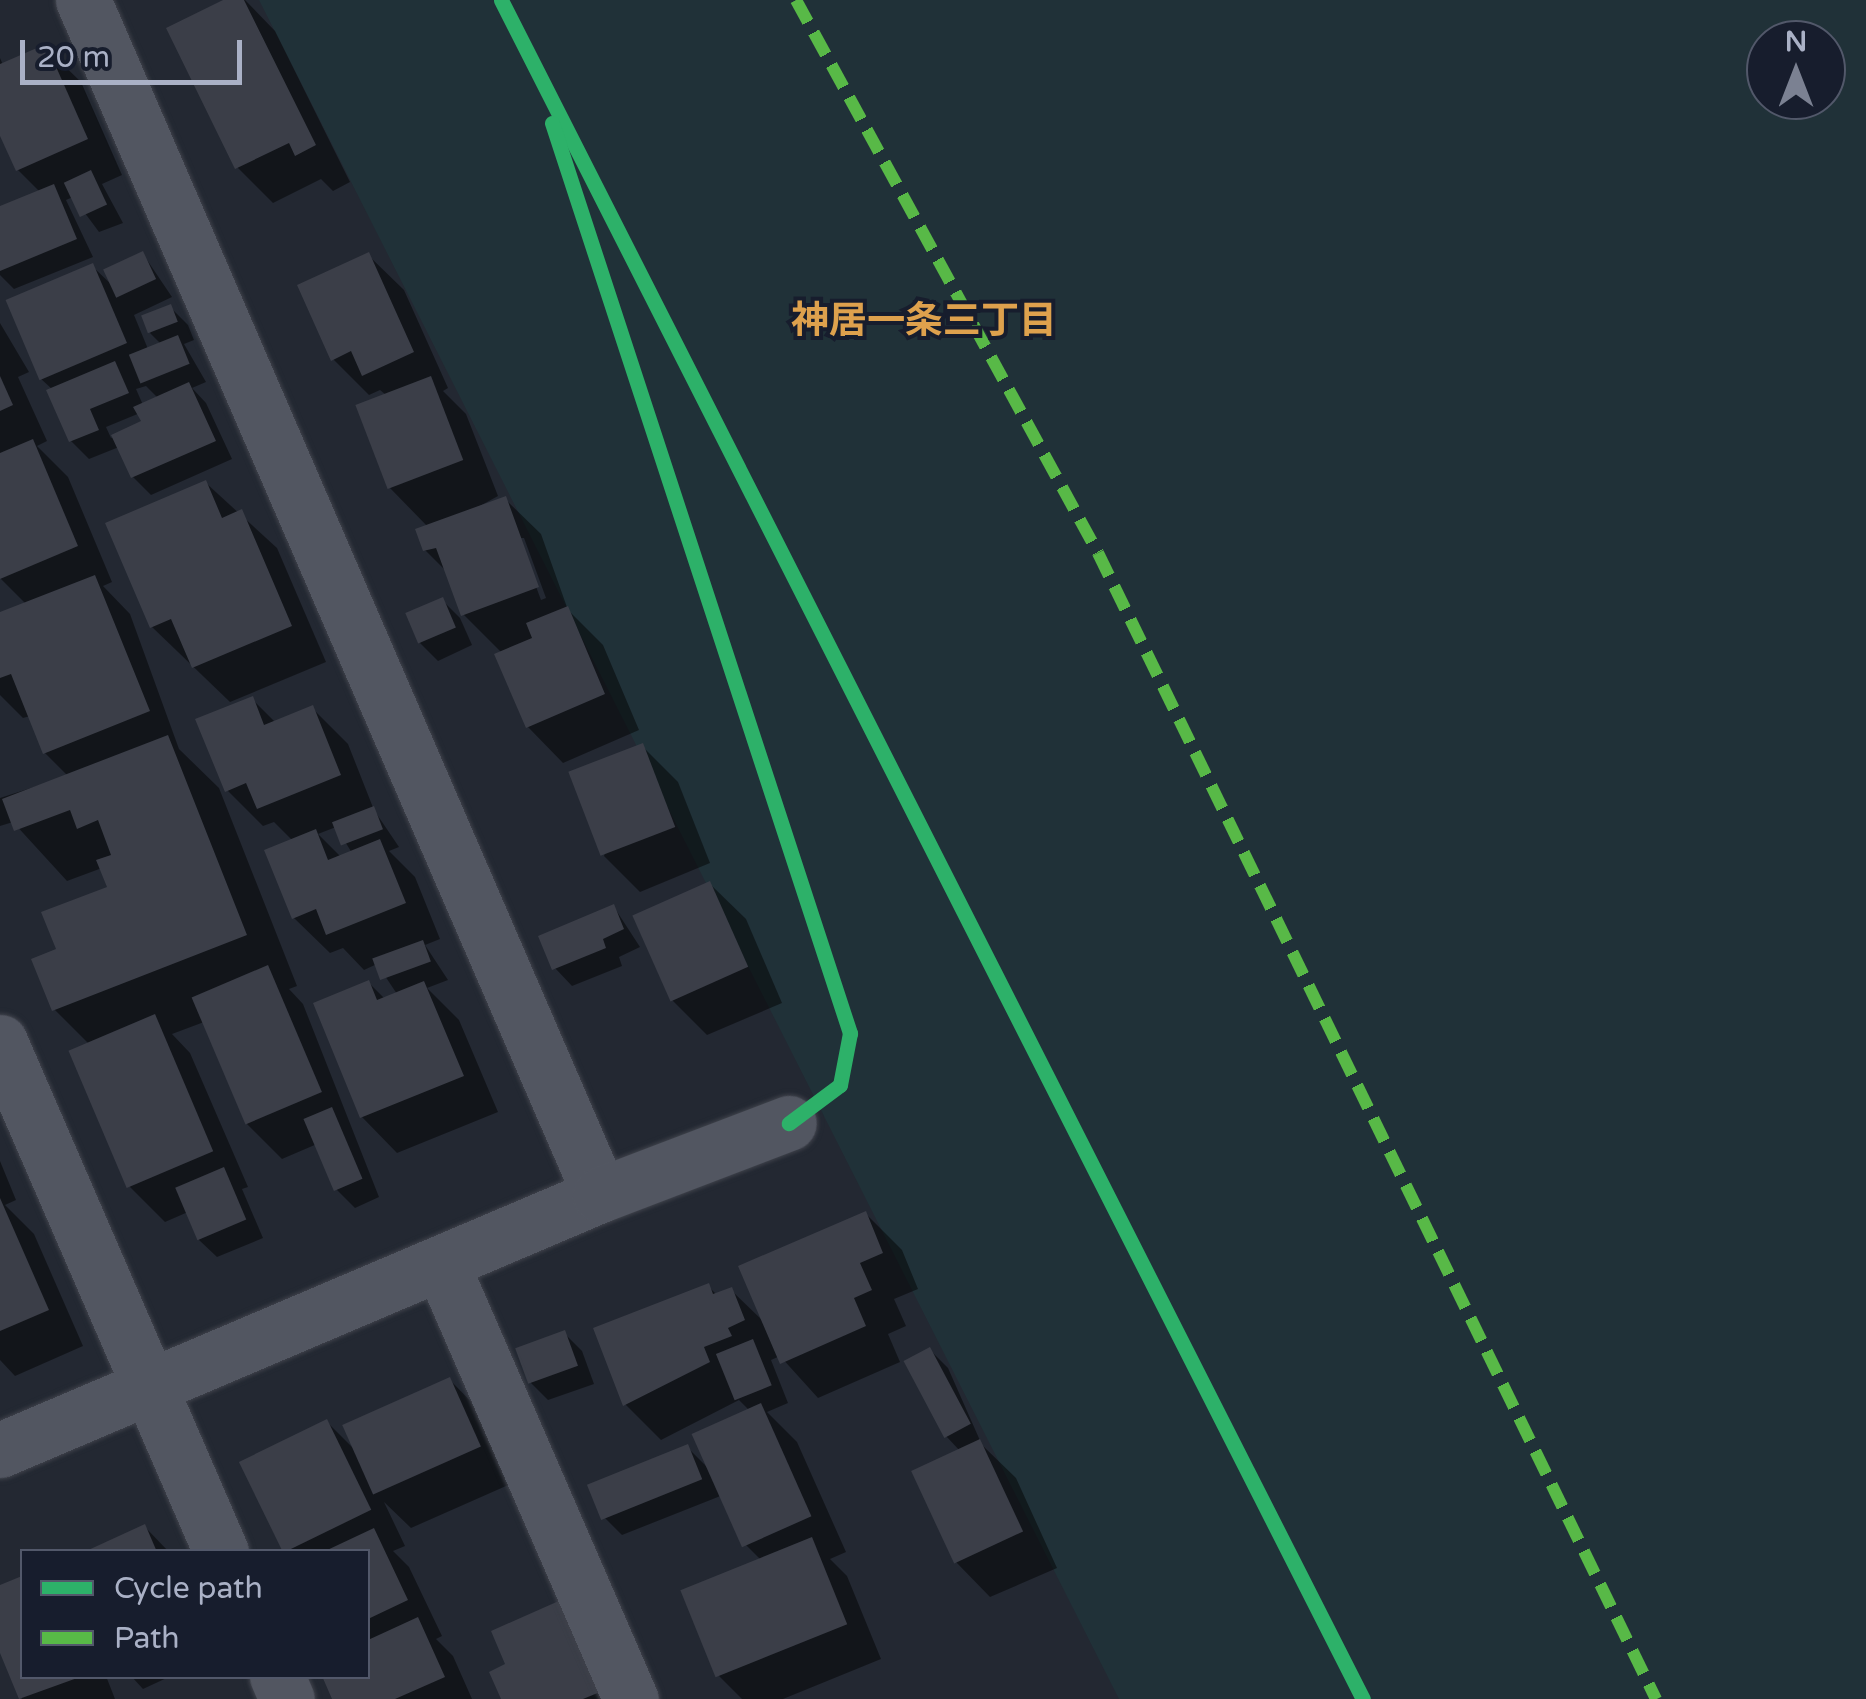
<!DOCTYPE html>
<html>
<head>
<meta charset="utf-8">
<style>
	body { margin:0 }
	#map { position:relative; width:1866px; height:1699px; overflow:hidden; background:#232832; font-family:"Varela Round","Noto Sans JP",sans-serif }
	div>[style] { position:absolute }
	.green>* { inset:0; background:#203138 }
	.shadow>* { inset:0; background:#0007 }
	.building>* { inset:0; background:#3b3e48; transform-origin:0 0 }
	.roads { filter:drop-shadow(0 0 2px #3f424b) drop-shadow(0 0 2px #3f424b) }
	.minor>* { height:55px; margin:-27.5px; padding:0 27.5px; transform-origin:27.5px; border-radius:27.5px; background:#525661 }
	.quiet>* { height:12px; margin-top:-6px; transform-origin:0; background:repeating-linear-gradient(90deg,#58b947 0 25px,transparent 0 37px) }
	.cycleway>* { height:15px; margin:-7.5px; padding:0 7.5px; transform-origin:7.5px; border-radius:7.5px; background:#2db169 }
	span { translate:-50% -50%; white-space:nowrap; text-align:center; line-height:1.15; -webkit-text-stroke:8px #171d2d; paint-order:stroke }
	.neighbourhood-label { font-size:38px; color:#dea14d; font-weight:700 }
	.legend { position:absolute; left:20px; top:1549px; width:350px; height:130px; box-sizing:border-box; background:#171d2d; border:2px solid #52586a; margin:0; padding:12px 18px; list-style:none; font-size:30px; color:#aab1c6 }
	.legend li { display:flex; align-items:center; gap:20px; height:50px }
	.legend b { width:50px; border:2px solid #52586a }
	.north { position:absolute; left:1746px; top:20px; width:100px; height:100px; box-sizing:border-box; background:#171d2d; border:2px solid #52586a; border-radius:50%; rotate:0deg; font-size:28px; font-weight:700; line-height:40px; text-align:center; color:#aab1c6 }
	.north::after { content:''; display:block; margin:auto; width:35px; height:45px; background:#7b8192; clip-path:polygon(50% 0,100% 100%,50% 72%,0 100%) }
	.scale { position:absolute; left:20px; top:40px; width:222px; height:45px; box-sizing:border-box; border:5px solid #aab1c6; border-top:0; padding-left:12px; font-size:30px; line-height:35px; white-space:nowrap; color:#aab1c6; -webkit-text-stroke:8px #171d2d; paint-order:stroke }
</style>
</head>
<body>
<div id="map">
	<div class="green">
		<div style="clip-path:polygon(evenodd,259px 0,1866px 0,1866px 1699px,1119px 1699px,259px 0,1766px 40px,1826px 40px,1826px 100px,1766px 100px,1766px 40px)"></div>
	</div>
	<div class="shadow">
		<div style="clip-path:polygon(229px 0,245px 0,275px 31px,350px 182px,333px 191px,321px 179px,273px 203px,237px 167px)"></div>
		<div style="clip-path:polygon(45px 47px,81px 82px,122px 175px,102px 184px,123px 223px,99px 232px,73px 197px,66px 200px,93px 257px,14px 289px,0 275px,0 209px,40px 192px,18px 170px,0 130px,0 58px,3px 65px)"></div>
		<div style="clip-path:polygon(evenodd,143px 254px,172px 297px,134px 315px,148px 349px,161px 344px,150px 333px,170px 307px,188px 325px,194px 340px,184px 344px,206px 382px,192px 388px,206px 403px,232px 459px,151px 495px,133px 477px,119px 447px,89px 459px,71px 441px,53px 390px,40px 378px,92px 266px,113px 286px,143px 254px,146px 386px,158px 398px,143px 405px,136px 389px,146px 386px,143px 254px,140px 413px,144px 423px,111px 438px,106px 427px,140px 413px)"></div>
		<div style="clip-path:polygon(evenodd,368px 255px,404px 290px,448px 388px,443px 391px,466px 414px,498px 496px,469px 512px,505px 499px,541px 534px,568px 610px,603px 645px,639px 730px,563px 763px,528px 727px,502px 653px,463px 614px,447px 572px,425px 550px,428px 527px,390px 488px,358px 406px,386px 395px,380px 390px,369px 395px,333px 359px,368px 255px,518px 538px,524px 538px,546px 598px,541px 600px,518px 538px)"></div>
		<div style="clip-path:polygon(0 323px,29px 372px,18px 377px,47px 441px,37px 446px,68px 477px,112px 582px,103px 586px,130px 614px,179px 749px,219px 788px,297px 986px,289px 989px,303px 1004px,379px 1197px,355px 1208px,337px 1190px,317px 1144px,282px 1159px,246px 1123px,204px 1022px,172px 1034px,190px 1053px,248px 1187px,242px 1189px,263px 1238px,217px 1257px,199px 1240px,188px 1212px,165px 1222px,129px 1186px,90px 1045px,54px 1009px,60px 950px,110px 888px,102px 868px,67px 881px,13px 822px,0 826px,0 798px,68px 776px,45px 753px,30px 716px,23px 718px,0 695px,0 615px,26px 604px,0 578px)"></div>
		<div style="clip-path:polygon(206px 483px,277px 548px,326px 662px,230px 702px,152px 627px)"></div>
		<div style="clip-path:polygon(442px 600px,460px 618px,472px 645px,438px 661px,420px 643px)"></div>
		<div style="clip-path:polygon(evenodd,252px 699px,276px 723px,312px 708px,348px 744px,374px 810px,399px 847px,389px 851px,415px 877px,440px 939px,425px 945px,448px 980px,427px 988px,459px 1020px,498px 1112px,397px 1153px,362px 1117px,369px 983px,385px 999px,397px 994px,377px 964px,364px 970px,343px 948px,330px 953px,294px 918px,293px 841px,274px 822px,263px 826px,227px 790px,252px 699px,336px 827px,352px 853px,341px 857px,318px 834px,336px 827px)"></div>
		<div style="clip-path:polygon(642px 746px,678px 782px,710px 863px,640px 892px,604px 856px)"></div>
		<div style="clip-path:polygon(710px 884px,746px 919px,782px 1003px,707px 1035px,671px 999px)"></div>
		<div style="clip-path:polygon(614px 907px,640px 947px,619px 957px,622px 966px,572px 986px,555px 968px)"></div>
		<div style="clip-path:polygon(0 1161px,16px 1200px,5px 1205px,34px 1234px,83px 1346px,15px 1376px,0 1360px)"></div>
		<div style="clip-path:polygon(866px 1214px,902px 1250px,918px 1289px,894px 1299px,906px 1326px,888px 1334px,900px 1362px,818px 1398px,780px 1356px,771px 1360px,788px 1403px,767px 1412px,797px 1442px,846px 1552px,830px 1559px,847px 1576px,881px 1659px,783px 1699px,742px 1699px,718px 1675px,761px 1560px,745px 1544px,723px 1495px,622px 1535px,604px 1517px,687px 1447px,711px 1471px,750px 1411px,739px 1400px,661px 1440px,625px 1404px,708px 1286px,717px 1295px,731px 1290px,766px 1324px)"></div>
		<div style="clip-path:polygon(564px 1333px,582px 1351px,594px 1384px,548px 1400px,530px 1382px)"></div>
		<div style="clip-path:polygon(930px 1350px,948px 1368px,982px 1445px,1016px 1478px,1057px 1568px,990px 1597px,955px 1561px,960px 1451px,946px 1436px)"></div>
		<div style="clip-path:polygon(450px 1380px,485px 1416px,515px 1482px,411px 1528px,384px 1502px,405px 1546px,393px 1551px,409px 1567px,442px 1636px,436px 1639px,453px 1656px,472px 1699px,335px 1699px,368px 1676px,368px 1552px,285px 1550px,327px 1422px,357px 1452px)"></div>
		<div style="clip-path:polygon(145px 1527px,169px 1552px,90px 1552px)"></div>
		<div style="clip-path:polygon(22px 1579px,22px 1676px,106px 1676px,115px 1699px,22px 1699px,0 1646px,0 1588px)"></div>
		<div style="clip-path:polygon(508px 1666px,622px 1699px,504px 1699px)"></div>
		<div style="clip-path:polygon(131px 1676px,171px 1676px,143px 1689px)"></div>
	</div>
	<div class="building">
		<div style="clip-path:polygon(223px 0,244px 0,316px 145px,295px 156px,289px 143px,235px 169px,166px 28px)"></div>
		<div style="clip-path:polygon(46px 44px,88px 139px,16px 171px,0 136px,0 64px)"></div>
		<div style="left:91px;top:170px;width:38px;height:30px;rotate:65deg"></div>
		<div style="clip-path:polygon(54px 184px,77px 239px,0 271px,0 206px)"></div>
		<div style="left:143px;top:251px;width:31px;height:44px;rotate:65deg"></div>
		<div style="clip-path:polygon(369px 252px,414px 352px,362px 376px,351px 351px,331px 361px,297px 285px)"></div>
		<div style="left:93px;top:263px;width:87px;height:95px;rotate:67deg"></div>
		<div style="left:171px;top:304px;width:19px;height:32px;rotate:69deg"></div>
		<div style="left:178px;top:335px;width:31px;height:53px;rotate:68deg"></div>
		<div style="clip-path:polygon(115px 361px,129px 393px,90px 409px,99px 430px,69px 442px,46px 390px)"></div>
		<div style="clip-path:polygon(0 376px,13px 405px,0 411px)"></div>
		<div style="left:431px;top:376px;width:90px;height:81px;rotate:69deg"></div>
		<div style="clip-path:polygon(189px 382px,216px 441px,131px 478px,111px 435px,141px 421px,133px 407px)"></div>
		<div style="clip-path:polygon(33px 439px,78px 546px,0 579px,0 453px)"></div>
		<div style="clip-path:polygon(206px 480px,222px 518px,242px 509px,292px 626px,192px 668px,171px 619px,150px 628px,105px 523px)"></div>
		<div style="clip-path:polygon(506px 496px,539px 587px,461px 616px,436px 548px,423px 551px,415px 529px)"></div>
		<div style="clip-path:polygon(95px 575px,150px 711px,43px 754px,11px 674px,0 678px,0 612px)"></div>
		<div style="left:443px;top:597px;width:33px;height:41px;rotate:67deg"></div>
		<div style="clip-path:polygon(568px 606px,605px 694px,526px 728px,494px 654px,532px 638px,526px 623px)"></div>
		<div style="clip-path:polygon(253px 696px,264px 725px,313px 705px,341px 775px,257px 809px,246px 783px,225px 792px,195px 719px)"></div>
		<div style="clip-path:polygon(168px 735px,247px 935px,52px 1011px,31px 959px,56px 949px,41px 912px,107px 887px,96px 860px,111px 855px,98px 820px,77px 829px,70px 810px,14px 831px,2px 799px)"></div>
		<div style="left:643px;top:743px;width:90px;height:80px;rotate:69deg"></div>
		<div style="left:374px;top:806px;width:25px;height:45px;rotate:69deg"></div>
		<div style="clip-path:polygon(316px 829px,328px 860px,380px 839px,406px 903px,326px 935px,316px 909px,292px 919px,264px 850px)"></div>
		<div style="left:710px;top:881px;width:94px;height:85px;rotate:66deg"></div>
		<div style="clip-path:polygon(614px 904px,624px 929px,603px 939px,606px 948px,552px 970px,538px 936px)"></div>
		<div style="left:423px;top:940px;width:23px;height:54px;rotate:70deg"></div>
		<div style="left:268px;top:965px;width:138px;height:83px;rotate:67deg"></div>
		<div style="clip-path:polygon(369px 980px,377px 1000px,424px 981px,464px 1076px,360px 1118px,313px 1003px)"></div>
		<div style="left:155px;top:1014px;width:149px;height:94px;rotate:67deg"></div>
		<div style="left:332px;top:1107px;width:78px;height:31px;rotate:67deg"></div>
		<div style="left:224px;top:1167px;width:57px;height:53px;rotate:67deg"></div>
		<div style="clip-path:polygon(0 1198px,49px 1310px,0 1331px)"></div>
		<div style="clip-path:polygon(866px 1211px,883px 1253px,860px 1263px,872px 1290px,854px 1298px,866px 1326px,780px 1364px,738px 1266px)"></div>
		<div style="clip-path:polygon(709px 1283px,713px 1294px,732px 1287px,745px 1320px,728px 1328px,732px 1336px,704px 1347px,710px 1362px,623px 1406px,593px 1328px)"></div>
		<div style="left:565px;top:1330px;width:38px;height:53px;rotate:70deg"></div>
		<div style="left:753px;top:1339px;width:50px;height:40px;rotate:68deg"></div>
		<div style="left:930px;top:1347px;width:87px;height:30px;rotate:62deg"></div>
		<div style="left:450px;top:1377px;width:76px;height:118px;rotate:66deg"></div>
		<div style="left:761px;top:1403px;width:124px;height:76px;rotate:66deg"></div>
		<div style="left:327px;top:1419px;width:101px;height:98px;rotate:64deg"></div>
		<div style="left:980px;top:1439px;width:102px;height:76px;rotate:65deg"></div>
		<div style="left:688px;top:1444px;width:38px;height:109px;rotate:68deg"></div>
		<div style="clip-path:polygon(145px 1524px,157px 1552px,84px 1552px)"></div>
		<div style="clip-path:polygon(374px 1528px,408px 1600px,368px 1619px,368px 1552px,323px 1552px)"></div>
		<div style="left:812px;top:1537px;width:94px;height:142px;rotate:68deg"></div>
		<div style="clip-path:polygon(22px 1576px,22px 1676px,80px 1677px,19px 1699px,0 1653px,0 1585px)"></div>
		<div style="clip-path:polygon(561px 1600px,600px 1692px,583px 1699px,501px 1699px,489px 1672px,505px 1664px,491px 1631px)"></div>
		<div style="clip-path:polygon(418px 1617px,445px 1677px,395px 1699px,332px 1699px,322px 1676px,368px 1676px,368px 1640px)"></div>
	</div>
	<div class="roads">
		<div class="minor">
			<div style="left:83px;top:0;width:1302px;rotate:66.6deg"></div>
			<div style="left:0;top:1042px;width:556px;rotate:66.57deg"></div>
			<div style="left:441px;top:1263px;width:476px;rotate:66.5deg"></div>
			<div style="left:0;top:1450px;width:652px;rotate:-23.03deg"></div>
			<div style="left:600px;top:1195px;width:202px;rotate:-20.9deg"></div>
			<div style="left:277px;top:1676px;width:25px;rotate:67deg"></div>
		</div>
	</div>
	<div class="quiet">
		<div style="left:796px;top:0;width:630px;rotate:61.36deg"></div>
		<div style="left:1098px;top:553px;width:1275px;rotate:64.04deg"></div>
	</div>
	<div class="cycleway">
		<div style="left:501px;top:0;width:1905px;rotate:63.1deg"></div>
		<div style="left:552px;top:123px;width:958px;rotate:71.87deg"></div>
		<div style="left:850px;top:1033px;width:53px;rotate:100.9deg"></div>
		<div style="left:840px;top:1085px;width:64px;rotate:143.3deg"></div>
	</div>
	<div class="neighbourhood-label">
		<span style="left:924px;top:322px">神居一条三丁目</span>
	</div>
	<ul class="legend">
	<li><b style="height:12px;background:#2db169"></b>Cycle path</li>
	<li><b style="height:12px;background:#58b947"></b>Path</li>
	</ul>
	<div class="north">N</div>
	<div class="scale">20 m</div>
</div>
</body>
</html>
